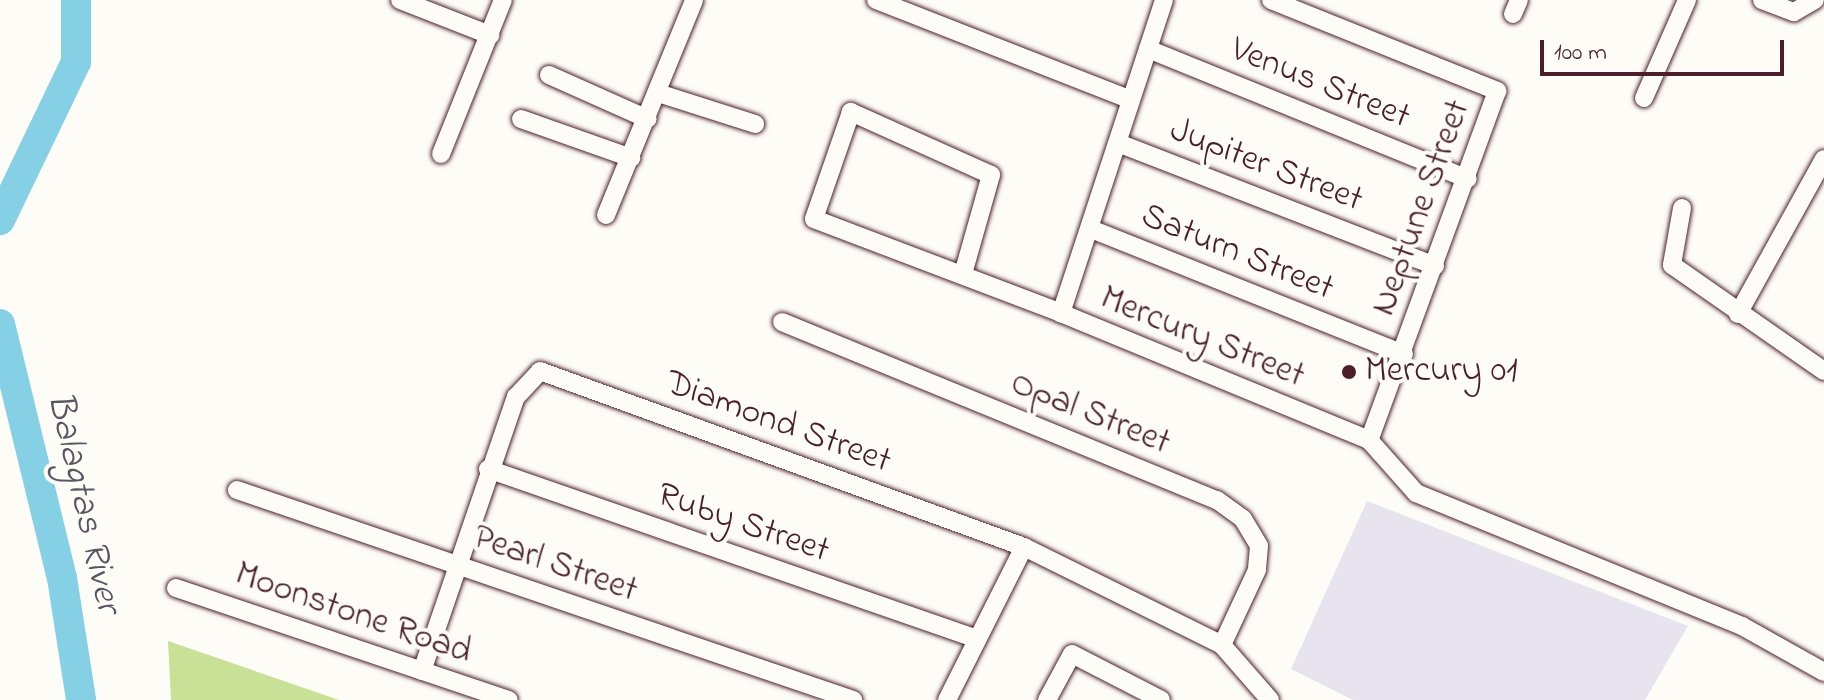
<!DOCTYPE html>
<html>
<head>
<meta charset="utf-8">
<style>
	body { margin:0 }
	#map { position:relative; width:1824px; height:700px; overflow:hidden; background:#fdfcf7; font-family:"Indie Flower",sans-serif }
	div>[style] { position:absolute }
	.built>* { inset:0; background:#e7e4ef }
	.green>* { inset:0; background:#c8e197 }
	.river>* { height:30px; margin:-15px; padding:0 15px; transform-origin:15px; border-radius:15px; background:#86d0e6 }
	.roads { filter:drop-shadow(0 0 2px #4a1f2b) drop-shadow(0 0 2px #4a1f2b) }
	.street>* { height:18px; margin:-9px; padding:0 9px; transform-origin:9px; border-radius:9px; background:#fdfcf7 }
	.dots>* { width:22px; height:22px; translate:-50% -50%; box-sizing:border-box; border:4px solid #fdfcf7; border-radius:50% }
	span { translate:-50% -50%; white-space:nowrap; text-align:center; line-height:1.15; -webkit-text-stroke:8px #fdfcf7; paint-order:stroke }
	.street-label { font-size:36px; color:#4a1f2b }
	.poi-label { font-size:36px; color:#4a1f2b }
	.left { translate:0 -50%; text-align:left }
	.water-label { font-size:38px; color:#5c5463; font-style:italic }
	.scale { position:absolute; left:1540px; top:40px; width:244px; height:36px; box-sizing:border-box; border:4px solid #4a1f2b; border-top:0; padding-left:10px; font-size:24px; line-height:28px; white-space:nowrap; color:#4a1f2b; -webkit-text-stroke:6px #fdfcf7; paint-order:stroke }
</style>
</head>
<body>
<div id="map">
	<div class="built">
		<div style="clip-path:polygon(1367px 501px,1688px 626px,1645px 700px,1353px 700px,1291px 669px)"></div>
	</div>
	<div class="green">
		<div style="clip-path:polygon(168px 641px,339px 700px,171px 700px)"></div>
	</div>
	<div class="river">
		<div style="left:0;top:220px;width:175px;rotate:-64.3deg"></div>
		<div style="left:76px;top:62px;width:62px;rotate:-90deg"></div>
		<div style="left:0;top:324px;width:261px;rotate:76.3deg"></div>
		<div style="left:62px;top:578px;width:123px;rotate:81.1deg"></div>
	</div>
	<div class="roads">
		<div class="street">
			<div style="left:400px;top:0;width:97px;rotate:21.3deg"></div>
			<div style="left:876px;top:0;width:271px;rotate:21.4deg"></div>
			<div style="left:1164px;top:0;width:330px;rotate:108.2deg"></div>
			<div style="left:1061px;top:313px;width:333px;rotate:22.4deg"></div>
			<div style="left:1369px;top:440px;width:71px;rotate:48.4deg"></div>
			<div style="left:1416px;top:493px;width:352px;rotate:22.2deg"></div>
			<div style="left:1742px;top:626px;width:94px;rotate:29.3deg"></div>
			<div style="left:1271px;top:0;width:244px;rotate:21.9deg"></div>
			<div style="left:1497px;top:91px;width:372px;rotate:110.1deg"></div>
			<div style="left:1762px;top:0;width:34px;rotate:21deg"></div>
			<div style="left:1794px;top:12px;width:24px;rotate:-30deg"></div>
			<div style="left:1513px;top:14px;width:15px;rotate:-67deg"></div>
			<div style="left:1148px;top:49px;width:345px;rotate:22.1deg"></div>
			<div style="left:549px;top:75px;width:108px;rotate:24deg"></div>
			<div style="left:658px;top:93px;width:102px;rotate:17.7deg"></div>
			<div style="left:1644px;top:98px;width:107px;rotate:-66.3deg"></div>
			<div style="left:521px;top:119px;width:117px;rotate:19.5deg"></div>
			<div style="left:1118px;top:143px;width:340px;rotate:21.2deg"></div>
			<div style="left:441px;top:154px;width:166px;rotate:-68.1deg"></div>
			<div style="left:1682px;top:208px;width:58px;rotate:100deg"></div>
			<div style="left:1672px;top:265px;width:185px;rotate:34.9deg"></div>
			<div style="left:606px;top:215px;width:232px;rotate:-67.7deg"></div>
			<div style="left:1091px;top:229px;width:337px;rotate:21.8deg"></div>
			<div style="left:963px;top:274px;width:103px;rotate:-74.2deg"></div>
			<div style="left:991px;top:175px;width:154px;rotate:-155.8deg"></div>
			<div style="left:851px;top:112px;width:113px;rotate:109.1deg"></div>
			<div style="left:814px;top:219px;width:264px;rotate:20.8deg"></div>
			<div style="left:1738px;top:314px;width:177px;rotate:-61deg"></div>
			<div style="left:782px;top:322px;width:470px;rotate:22.3deg"></div>
			<div style="left:1217px;top:500px;width:32px;rotate:36deg"></div>
			<div style="left:1243px;top:519px;width:31px;rotate:59deg"></div>
			<div style="left:1259px;top:546px;width:24px;rotate:95deg"></div>
			<div style="left:1257px;top:570px;width:83px;rotate:115deg"></div>
			<div style="left:488px;top:469px;width:518px;rotate:19.17deg"></div>
			<div style="left:237px;top:490px;width:651px;rotate:18.82deg"></div>
			<div style="left:176px;top:588px;width:351px;rotate:18.6deg"></div>
			<div style="left:422px;top:671px;width:290px;rotate:-71.1deg"></div>
			<div style="left:516px;top:397px;width:35px;rotate:-47deg"></div>
			<div style="left:540px;top:371px;width:515px;rotate:19.98deg"></div>
			<div style="left:1024px;top:547px;width:221px;rotate:26.3deg"></div>
			<div style="left:1222px;top:645px;width:73px;rotate:48.9deg"></div>
			<div style="left:947px;top:700px;width:171px;rotate:-63.3deg"></div>
			<div style="left:1047px;top:700px;width:52px;rotate:-61.5deg"></div>
			<div style="left:1072px;top:654px;width:100px;rotate:27.3deg"></div>
		</div>
	</div>
	<div class="dots">
		<div style="left:1349px;top:372px;background:#4a1f2b"></div>
	</div>
	<div class="street-label">
		<span style="left:1320px;top:84px;rotate:22deg">Venus Street</span>
		<span style="left:1266px;top:166px;rotate:21deg">Jupiter Street</span>
		<span style="left:1422px;top:208px;rotate:-70deg">Neptune Street</span>
		<span style="left:1237px;top:253px;rotate:22deg">Saturn Street</span>
		<span style="left:1202px;top:338px;rotate:22deg">Mercury Street</span>
		<span style="left:1090px;top:414px;rotate:22deg">Opal Street</span>
		<span style="left:778px;top:423px;rotate:20deg">Diamond Street</span>
		<span style="left:743px;top:524px;rotate:19deg">Ruby Street</span>
		<span style="left:555px;top:565px;rotate:19deg">Pearl Street</span>
		<span style="left:353px;top:614px;rotate:19deg">Moonstone Road</span>
	</div>
	<div class="poi-label">
		<span class="left" style="left:1365px;top:372px">Mercury 01</span>
	</div>
	<div class="water-label">
		<span style="left:82px;top:503px;rotate:77deg">Balagtas River</span>
	</div>
	<div class="scale">100 m</div>
</div>
</body>
</html>
